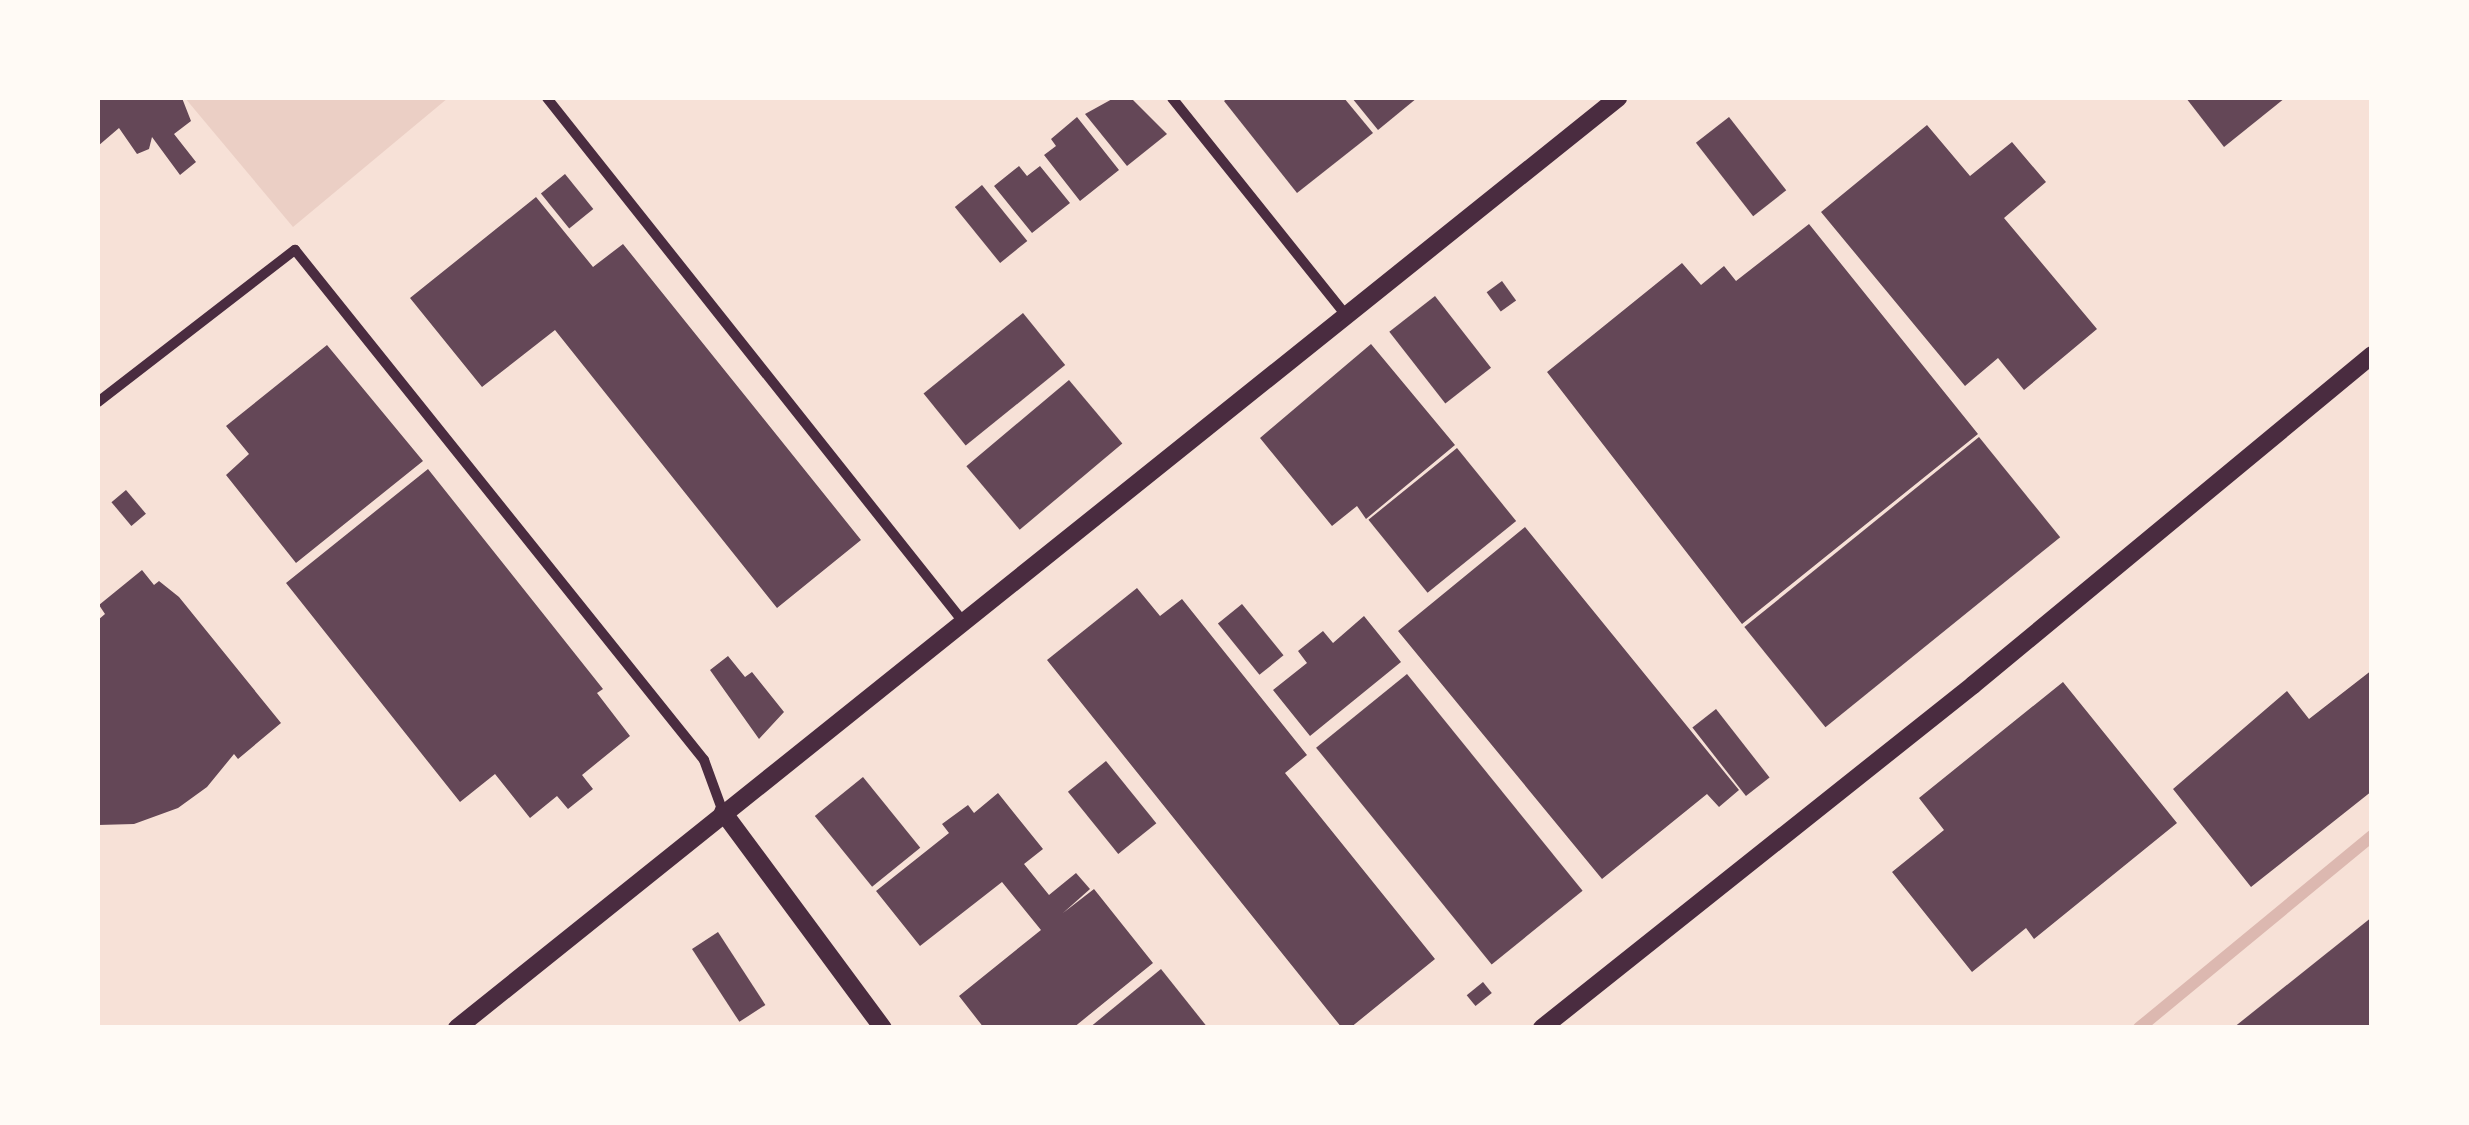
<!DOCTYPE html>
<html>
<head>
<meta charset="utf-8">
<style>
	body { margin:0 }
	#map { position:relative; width:2469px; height:1125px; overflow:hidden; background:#f7e1d7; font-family:"Source Sans 3",sans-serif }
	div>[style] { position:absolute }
	.green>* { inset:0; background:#ebcfc5 }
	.stream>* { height:12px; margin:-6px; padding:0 6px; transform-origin:6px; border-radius:6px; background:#dcb8b0 }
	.building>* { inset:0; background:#644757; transform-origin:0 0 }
	.minor>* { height:10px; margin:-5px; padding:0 5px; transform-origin:5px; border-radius:5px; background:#4a2c40 }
	.tertiary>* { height:18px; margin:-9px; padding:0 9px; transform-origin:9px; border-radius:9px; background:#4a2c40 }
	span { translate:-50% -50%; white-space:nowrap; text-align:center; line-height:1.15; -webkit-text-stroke:9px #fffaf5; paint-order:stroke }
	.frame { position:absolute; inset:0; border:100px solid #fffaf5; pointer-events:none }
</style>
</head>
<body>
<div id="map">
	<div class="green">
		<div style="clip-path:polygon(185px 98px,448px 98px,293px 227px)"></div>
	</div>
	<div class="stream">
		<div style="left:2139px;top:1028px;width:302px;rotate:-39.5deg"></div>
	</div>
	<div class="building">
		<div style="clip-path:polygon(98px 98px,182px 98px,191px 121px,174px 134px,196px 162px,180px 175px,152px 137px,149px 149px,137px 154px,119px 128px,98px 146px)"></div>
		<div style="clip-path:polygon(1114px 98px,1131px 98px,1167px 134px,1127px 166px,1085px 114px)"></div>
		<div style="clip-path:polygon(1228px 98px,1344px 98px,1373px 133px,1297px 193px,1224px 101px)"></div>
		<div style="clip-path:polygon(1352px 98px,1417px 98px,1378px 130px)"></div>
		<div style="clip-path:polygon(2186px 98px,2285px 98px,2224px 147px)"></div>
		<div style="clip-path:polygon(1077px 117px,1119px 170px,1080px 201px,1044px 155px,1056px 146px,1051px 139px)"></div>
		<div style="left:1729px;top:117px;width:93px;height:42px;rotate:52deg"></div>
		<div style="clip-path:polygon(1927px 125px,1970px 176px,2012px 142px,2046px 182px,2004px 218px,2097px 329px,2024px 390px,1998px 358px,1965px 386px,1821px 212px)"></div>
		<div style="clip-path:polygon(1019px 166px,1027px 176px,1040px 166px,1070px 203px,1032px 233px,994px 186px)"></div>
		<div style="left:565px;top:174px;width:45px;height:31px;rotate:51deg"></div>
		<div style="left:982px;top:185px;width:72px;height:35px;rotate:51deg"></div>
		<div style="clip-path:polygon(536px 197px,593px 267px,623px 244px,861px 540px,777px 608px,555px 330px,482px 387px,410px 298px)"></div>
		<div style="clip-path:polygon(1809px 224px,1978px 434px,1742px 624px,1547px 372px,1682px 263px,1701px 285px,1724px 266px,1736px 281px)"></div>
		<div style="left:1502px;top:281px;width:24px;height:19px;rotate:54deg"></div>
		<div style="left:1435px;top:296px;width:91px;height:58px;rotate:52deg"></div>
		<div style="left:1023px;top:313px;width:67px;height:128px;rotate:51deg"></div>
		<div style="clip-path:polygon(1371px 344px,1455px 445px,1366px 519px,1357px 506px,1332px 526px,1260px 438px)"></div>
		<div style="clip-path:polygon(327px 345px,423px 461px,296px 563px,226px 475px,249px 454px,226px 426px)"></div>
		<div style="left:1069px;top:380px;width:83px;height:134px;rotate:50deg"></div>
		<div style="left:1979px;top:437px;width:129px;height:302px;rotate:51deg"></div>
		<div style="left:1457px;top:448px;width:94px;height:114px;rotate:51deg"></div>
		<div style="clip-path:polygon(428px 469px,603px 689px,597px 693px,630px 736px,582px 775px,593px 789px,568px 809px,557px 796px,530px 818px,495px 774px,460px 802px,286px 583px)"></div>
		<div style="left:126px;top:490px;width:31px;height:19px;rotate:50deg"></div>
		<div style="clip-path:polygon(1525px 527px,1739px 790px,1719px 807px,1707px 794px,1602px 879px,1398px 631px)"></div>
		<div style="clip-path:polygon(142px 570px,154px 585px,159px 581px,179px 597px,281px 723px,238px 759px,234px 754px,207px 787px,178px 808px,134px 824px,98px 825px,98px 620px,105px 614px,99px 605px)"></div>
		<div style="clip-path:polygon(1137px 588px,1160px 616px,1182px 599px,1307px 755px,1285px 773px,1435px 959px,1350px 1028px,1342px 1028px,1047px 660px)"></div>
		<div style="left:1242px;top:604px;width:66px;height:31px;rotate:51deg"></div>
		<div style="clip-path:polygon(1364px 616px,1401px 662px,1310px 736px,1273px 690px,1307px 663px,1298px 651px,1323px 631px,1333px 643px)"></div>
		<div style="clip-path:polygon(728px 656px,745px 677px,752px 672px,784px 712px,759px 739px,710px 670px)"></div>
		<div style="clip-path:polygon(2372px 670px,2372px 791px,2251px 887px,2173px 789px,2287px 691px,2309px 719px)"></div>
		<div style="left:1407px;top:674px;width:279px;height:117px;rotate:51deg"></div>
		<div style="clip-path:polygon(2063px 682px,2177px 823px,2034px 939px,2026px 928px,1972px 972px,1892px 872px,1944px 830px,1919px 798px)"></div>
		<div style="left:1716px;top:709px;width:87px;height:30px;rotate:52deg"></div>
		<div style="left:1106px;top:761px;width:80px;height:49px;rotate:51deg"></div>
		<div style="left:863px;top:777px;width:91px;height:62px;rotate:51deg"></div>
		<div style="clip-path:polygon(998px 793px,1043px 849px,1024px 864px,1049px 895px,1076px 873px,1090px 889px,1063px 913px,1094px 889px,1153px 963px,1073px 1028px,984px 1028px,959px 996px,1041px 930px,1002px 882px,920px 946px,876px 891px,949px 833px,942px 824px,968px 805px,974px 813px)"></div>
		<div style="clip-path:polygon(2372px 917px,2372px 1028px,2233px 1028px)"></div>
		<div style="left:718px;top:932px;width:87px;height:31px;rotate:57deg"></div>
		<div style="clip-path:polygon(1161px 969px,1208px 1028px,1089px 1028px)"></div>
		<div style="left:1483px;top:982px;width:14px;height:21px;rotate:51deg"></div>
	</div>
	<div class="minor">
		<div style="left:547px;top:98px;width:672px;rotate:51.53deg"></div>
		<div style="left:1172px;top:98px;width:275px;rotate:51.3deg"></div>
		<div style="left:98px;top:402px;width:249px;rotate:-37.7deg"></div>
		<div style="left:295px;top:250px;width:654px;rotate:51.27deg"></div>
		<div style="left:704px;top:760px;width:55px;rotate:69.9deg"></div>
	</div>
	<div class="tertiary">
		<div style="left:723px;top:812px;width:269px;rotate:53.5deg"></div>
		<div style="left:457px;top:1028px;width:1488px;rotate:-38.7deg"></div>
		<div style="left:1542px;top:1028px;width:551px;rotate:-38.51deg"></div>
		<div style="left:1973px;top:685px;width:518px;rotate:-39.59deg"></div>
	</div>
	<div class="frame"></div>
</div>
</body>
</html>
